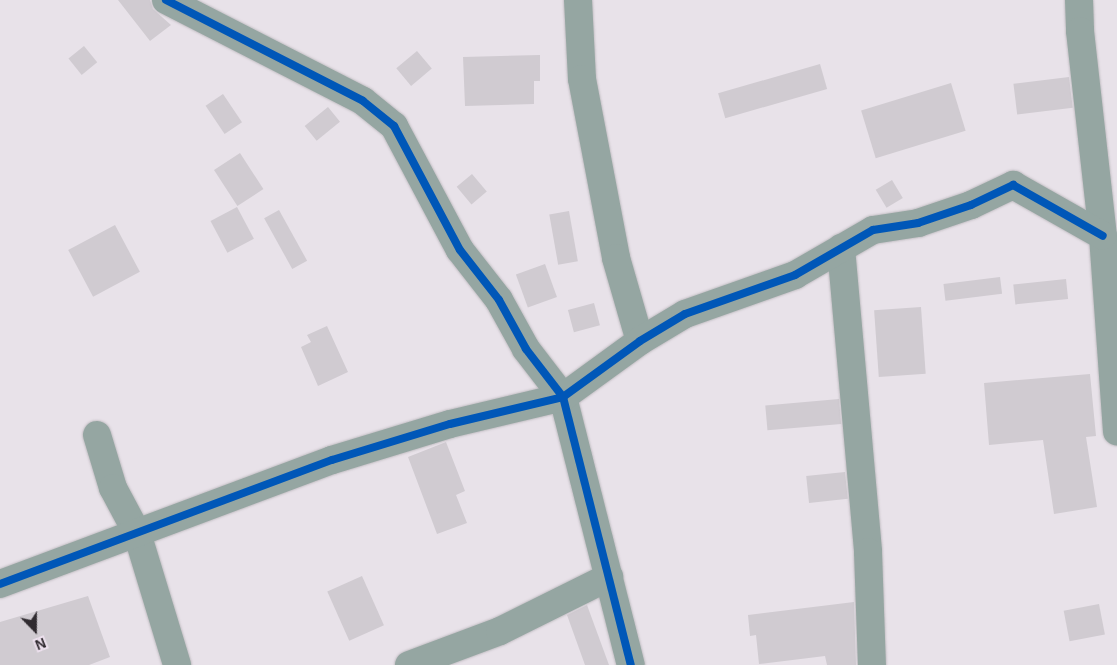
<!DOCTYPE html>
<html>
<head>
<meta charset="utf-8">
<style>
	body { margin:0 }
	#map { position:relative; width:1117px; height:665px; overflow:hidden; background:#e8e2e9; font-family:Arial,sans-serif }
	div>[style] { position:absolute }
	.building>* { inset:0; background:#d0cbd1; transform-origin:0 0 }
	.roads { filter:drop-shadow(0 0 1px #c2bec3) drop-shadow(0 0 1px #c2bec3) }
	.minor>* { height:28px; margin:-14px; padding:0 14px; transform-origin:14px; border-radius:14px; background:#95a6a2 }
	.cycleway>* { height:8px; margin:-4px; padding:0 4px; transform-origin:4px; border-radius:4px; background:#0057b8 }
	span { translate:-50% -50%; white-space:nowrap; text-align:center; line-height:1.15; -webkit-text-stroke:4px #ebdfec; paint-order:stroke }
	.north { position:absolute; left:10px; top:605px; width:50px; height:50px; -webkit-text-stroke:4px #ebdfec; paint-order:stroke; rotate:158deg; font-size:14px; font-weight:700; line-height:20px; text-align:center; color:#302b30 }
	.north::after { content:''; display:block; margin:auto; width:18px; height:22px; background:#302b30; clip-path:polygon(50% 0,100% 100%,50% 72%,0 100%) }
</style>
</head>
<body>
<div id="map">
	<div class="building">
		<div style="clip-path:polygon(118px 0,150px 0,153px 9px,171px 25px,150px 41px)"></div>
		<div style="left:84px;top:46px;width:21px;height:20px;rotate:51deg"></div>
		<div style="left:417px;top:51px;width:23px;height:27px;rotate:50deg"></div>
		<div style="clip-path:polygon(540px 55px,540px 81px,534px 81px,534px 104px,465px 106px,463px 57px)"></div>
		<div style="left:820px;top:64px;width:26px;height:106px;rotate:74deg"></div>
		<div style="left:1069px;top:77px;width:31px;height:56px;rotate:83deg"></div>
		<div style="left:951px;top:83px;width:50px;height:94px;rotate:73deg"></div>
		<div style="left:223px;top:94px;width:34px;height:21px;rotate:56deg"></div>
		<div style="left:328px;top:107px;width:19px;height:30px;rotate:51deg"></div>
		<div style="left:240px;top:153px;width:43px;height:31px;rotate:57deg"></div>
		<div style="left:472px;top:174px;width:23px;height:20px;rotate:50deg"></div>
		<div style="left:892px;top:180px;width:21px;height:19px;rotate:59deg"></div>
		<div style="left:237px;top:207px;width:36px;height:30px;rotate:62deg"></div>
		<div style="left:279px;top:210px;width:58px;height:17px;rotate:61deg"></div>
		<div style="left:569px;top:211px;width:51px;height:20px;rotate:80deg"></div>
		<div style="left:115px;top:225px;width:53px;height:53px;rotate:62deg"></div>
		<div style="left:545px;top:264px;width:35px;height:31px;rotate:70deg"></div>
		<div style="left:1000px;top:277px;width:17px;height:57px;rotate:83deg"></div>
		<div style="left:1066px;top:279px;width:20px;height:53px;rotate:84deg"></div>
		<div style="left:594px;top:303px;width:23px;height:27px;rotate:75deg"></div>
		<div style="left:921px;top:307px;width:67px;height:47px;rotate:86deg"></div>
		<div style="clip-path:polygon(327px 326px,348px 372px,318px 386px,301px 347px,311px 342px,307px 335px)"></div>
		<div style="clip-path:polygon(1090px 374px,1096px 436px,1086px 437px,1097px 507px,1054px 514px,1043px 440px,989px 445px,984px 383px)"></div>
		<div style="left:839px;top:399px;width:25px;height:74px;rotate:85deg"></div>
		<div style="clip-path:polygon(446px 442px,465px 491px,456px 495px,467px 523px,437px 534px,408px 457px)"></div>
		<div style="left:845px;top:472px;width:27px;height:39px;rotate:84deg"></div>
		<div style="left:362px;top:576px;width:54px;height:38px;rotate:66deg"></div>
		<div style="clip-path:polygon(88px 596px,110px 657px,89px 665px,0 665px,0 622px)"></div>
		<div style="clip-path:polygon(854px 602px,856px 665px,827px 665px,825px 656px,759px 664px,756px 635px,750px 636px,748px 615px)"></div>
		<div style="left:1099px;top:604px;width:31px;height:36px;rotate:79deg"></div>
		<div style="clip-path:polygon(587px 605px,609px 665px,585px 665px,567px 615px)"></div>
	</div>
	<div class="roads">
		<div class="minor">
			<div style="left:166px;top:0;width:221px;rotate:27.1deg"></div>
			<div style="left:363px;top:101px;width:40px;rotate:39deg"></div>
			<div style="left:394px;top:126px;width:140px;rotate:62deg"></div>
			<div style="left:460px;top:250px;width:63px;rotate:52deg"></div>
			<div style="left:499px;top:300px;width:56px;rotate:61.1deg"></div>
			<div style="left:526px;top:349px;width:61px;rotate:52.4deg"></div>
			<div style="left:563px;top:397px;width:276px;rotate:75.8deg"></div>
			<div style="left:578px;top:0;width:79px;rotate:87.1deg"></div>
			<div style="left:582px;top:79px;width:182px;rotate:79.2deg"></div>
			<div style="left:616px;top:258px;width:86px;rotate:73.9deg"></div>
			<div style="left:1079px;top:0;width:31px;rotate:88deg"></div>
			<div style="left:1080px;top:31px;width:206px;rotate:83.6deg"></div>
			<div style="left:1103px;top:236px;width:196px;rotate:85.9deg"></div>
			<div style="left:841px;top:248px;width:305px;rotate:84.9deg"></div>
			<div style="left:868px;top:552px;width:113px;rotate:88deg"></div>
			<div style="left:97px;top:435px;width:55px;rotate:73.2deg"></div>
			<div style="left:113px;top:488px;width:51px;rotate:61.9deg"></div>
			<div style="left:137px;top:533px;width:138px;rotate:73.1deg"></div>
			<div style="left:0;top:584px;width:354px;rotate:-20.5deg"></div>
			<div style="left:332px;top:460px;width:123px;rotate:-17deg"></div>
			<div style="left:450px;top:424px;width:116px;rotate:-13.4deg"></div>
			<div style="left:563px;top:397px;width:95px;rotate:-36deg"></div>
			<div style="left:640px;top:341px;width:52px;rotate:-31deg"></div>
			<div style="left:685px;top:314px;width:117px;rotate:-19.5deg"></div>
			<div style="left:795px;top:275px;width:90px;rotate:-30deg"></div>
			<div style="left:873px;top:230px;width:46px;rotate:-8.8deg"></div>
			<div style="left:918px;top:223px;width:56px;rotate:-18.8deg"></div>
			<div style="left:971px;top:205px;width:47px;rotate:-25.5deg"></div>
			<div style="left:1013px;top:185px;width:103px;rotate:29.5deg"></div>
			<div style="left:409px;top:665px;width:97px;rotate:-20.5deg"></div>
			<div style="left:500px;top:631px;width:122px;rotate:-26.4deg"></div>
		</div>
	</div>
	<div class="cycleway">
		<div style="left:166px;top:0;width:221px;rotate:27.1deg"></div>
		<div style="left:363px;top:101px;width:40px;rotate:39deg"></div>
		<div style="left:394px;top:126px;width:140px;rotate:62deg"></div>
		<div style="left:460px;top:250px;width:63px;rotate:52deg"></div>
		<div style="left:499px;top:300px;width:56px;rotate:61.1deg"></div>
		<div style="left:526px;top:349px;width:61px;rotate:52.4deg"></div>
		<div style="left:563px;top:397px;width:276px;rotate:75.8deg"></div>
		<div style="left:0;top:584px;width:354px;rotate:-20.5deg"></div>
		<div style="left:332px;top:460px;width:123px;rotate:-17deg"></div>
		<div style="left:450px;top:424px;width:116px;rotate:-13.4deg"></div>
		<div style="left:563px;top:397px;width:95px;rotate:-36deg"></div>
		<div style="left:640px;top:341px;width:52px;rotate:-31deg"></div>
		<div style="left:685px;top:314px;width:117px;rotate:-19.5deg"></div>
		<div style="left:795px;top:275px;width:90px;rotate:-30deg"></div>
		<div style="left:873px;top:230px;width:46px;rotate:-8.8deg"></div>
		<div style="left:918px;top:223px;width:56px;rotate:-18.8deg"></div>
		<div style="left:971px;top:205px;width:47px;rotate:-25.5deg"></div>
		<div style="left:1013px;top:185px;width:103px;rotate:29.5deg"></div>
	</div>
	<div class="north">N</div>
</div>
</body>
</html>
